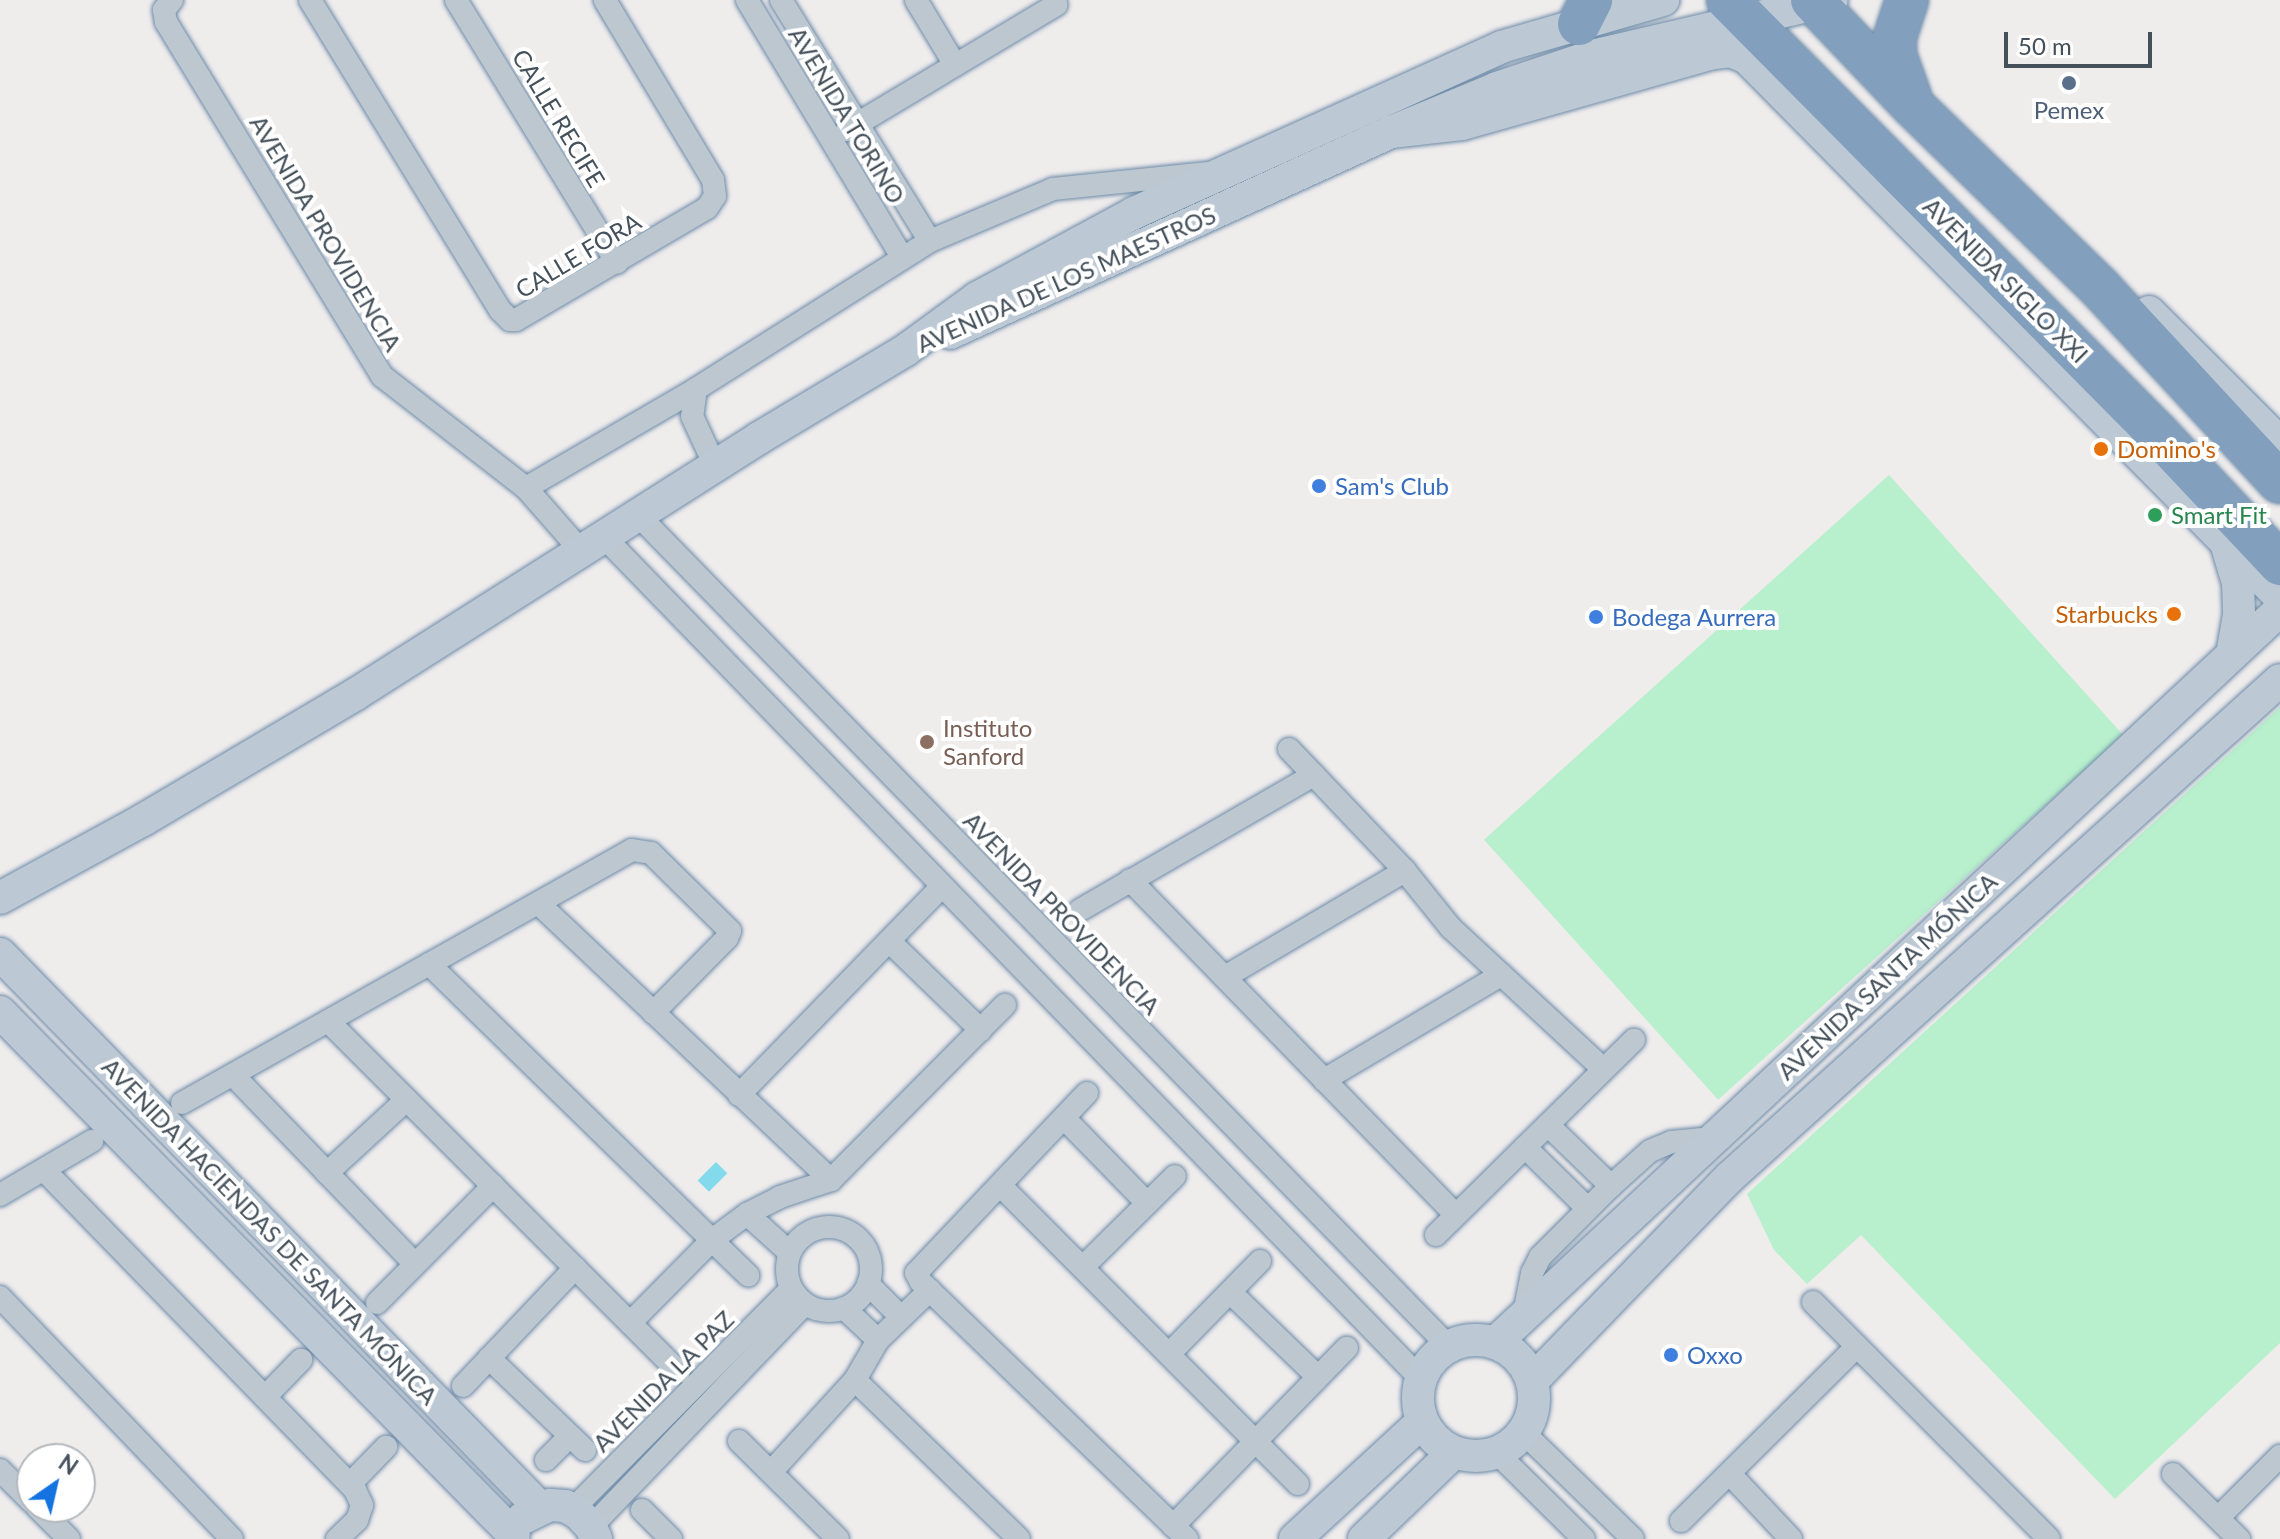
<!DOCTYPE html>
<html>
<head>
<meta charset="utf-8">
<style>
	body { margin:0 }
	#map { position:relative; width:2280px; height:1539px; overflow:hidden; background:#efecec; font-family:Lato,sans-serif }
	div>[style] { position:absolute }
	.green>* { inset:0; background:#b8efcc; transform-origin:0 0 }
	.water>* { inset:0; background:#83daed; transform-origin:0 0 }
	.roads { filter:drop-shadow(0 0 2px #6d8ba9) drop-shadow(0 0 2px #6d8ba9) }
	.street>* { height:22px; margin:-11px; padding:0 11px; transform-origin:11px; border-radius:11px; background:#bcc7cf }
	.street>.ring { margin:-11px; padding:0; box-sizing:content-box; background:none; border:22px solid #bcc7cf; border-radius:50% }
	.secondary>* { height:32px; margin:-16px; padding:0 16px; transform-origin:16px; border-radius:16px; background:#bcc8d4 }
	.secondary>.ring { margin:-16px; padding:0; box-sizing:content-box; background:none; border:32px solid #bcc8d4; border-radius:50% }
	.highway>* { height:42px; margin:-21px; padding:0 21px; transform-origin:21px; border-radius:21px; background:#82a0bd }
	.dots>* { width:22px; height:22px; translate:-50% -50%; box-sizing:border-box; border:4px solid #fff; border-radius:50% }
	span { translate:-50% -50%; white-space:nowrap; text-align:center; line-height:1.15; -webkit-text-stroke:8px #fff; paint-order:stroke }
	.service-label { font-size:24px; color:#4e5e75 }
	.street-label { font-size:24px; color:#44505a }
	.food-label { font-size:24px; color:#c56008 }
	.left { translate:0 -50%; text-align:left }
	.right { translate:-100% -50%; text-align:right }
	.shop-label { font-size:24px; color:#366cbe }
	.leisure-label { font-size:24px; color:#27864d }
	.education-label { font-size:24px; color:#785e54 }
	.north { position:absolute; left:16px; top:1443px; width:80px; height:80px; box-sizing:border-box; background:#fff; border:2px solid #b4b9bd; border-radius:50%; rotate:34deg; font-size:22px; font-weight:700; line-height:32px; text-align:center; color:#44505a }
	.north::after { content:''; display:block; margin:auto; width:28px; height:36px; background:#1473e1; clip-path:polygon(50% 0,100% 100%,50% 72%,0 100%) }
	.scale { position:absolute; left:2004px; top:32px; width:148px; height:36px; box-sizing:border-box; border:4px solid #44505a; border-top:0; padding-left:10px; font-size:24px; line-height:28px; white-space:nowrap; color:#44505a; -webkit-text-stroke:6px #fff; paint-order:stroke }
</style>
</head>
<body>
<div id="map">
	<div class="green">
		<div style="left:1889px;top:475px;width:350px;height:545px;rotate:48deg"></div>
		<div style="clip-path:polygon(2280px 707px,2280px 1343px,2115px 1499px,1861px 1235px,1807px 1284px,1774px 1250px,1747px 1194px)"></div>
	</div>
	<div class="water">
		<div style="left:716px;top:1162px;width:16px;height:26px;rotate:45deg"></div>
	</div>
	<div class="roads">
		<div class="street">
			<div style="left:172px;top:0;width:13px;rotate:129deg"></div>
			<div style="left:164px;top:10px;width:12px;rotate:81deg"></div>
			<div style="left:166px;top:22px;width:415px;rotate:58.6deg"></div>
			<div style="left:382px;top:376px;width:182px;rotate:37.9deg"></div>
			<div style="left:526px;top:488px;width:85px;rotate:48.8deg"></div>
			<div style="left:310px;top:0;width:364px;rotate:58.5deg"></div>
			<div style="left:500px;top:310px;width:14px;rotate:45deg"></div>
			<div style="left:510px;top:320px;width:6px"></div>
			<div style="left:516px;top:320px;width:221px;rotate:-30.4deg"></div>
			<div style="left:707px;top:208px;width:14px;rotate:-56deg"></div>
			<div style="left:715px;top:196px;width:16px;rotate:-97deg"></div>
			<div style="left:713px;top:180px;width:210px;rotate:-121deg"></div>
			<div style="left:456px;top:0;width:308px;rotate:58.5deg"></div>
			<div style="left:747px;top:0;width:300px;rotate:58.9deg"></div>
			<div style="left:781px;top:0;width:283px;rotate:58.3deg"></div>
			<div style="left:916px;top:0;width:76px;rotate:59deg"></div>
			<div style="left:847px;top:130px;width:244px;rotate:-30.9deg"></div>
			<div style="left:696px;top:389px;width:27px;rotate:98deg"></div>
			<div style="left:692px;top:416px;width:55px;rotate:65.3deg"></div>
			<div style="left:526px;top:488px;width:197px;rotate:-30.2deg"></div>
			<div style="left:696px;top:389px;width:277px;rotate:-32.3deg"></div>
			<div style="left:930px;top:241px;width:134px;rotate:-22.9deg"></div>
			<div style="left:1053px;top:189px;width:156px;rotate:-5.9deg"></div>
			<div style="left:639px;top:516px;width:1159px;rotate:45.73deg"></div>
			<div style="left:605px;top:538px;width:1170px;rotate:45.87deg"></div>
			<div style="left:1289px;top:749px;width:168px;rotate:46.4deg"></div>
			<div style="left:1405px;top:871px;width:73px;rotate:51.1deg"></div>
			<div style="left:1451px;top:928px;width:207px;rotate:42.8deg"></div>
			<div style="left:1130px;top:880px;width:467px;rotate:45.8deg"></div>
			<div style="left:538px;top:903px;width:403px;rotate:43.4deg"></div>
			<div style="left:1080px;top:910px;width:270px;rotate:-30deg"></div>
			<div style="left:889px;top:941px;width:128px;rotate:44.1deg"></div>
			<div style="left:429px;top:964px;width:446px;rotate:44.3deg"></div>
			<div style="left:1225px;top:977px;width:209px;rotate:-30.5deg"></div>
			<div style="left:328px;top:1021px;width:496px;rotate:45deg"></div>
			<div style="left:233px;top:1075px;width:262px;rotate:46.1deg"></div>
			<div style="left:1324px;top:1080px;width:206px;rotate:-30.7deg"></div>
			<div style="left:1087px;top:1093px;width:248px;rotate:133.5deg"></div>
			<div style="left:916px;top:1273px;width:10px;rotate:61deg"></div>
			<div style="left:921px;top:1282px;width:370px;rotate:44deg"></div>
			<div style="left:739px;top:1095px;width:291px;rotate:-45.8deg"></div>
			<div style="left:182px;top:1103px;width:516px;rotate:-29.35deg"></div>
			<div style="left:632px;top:850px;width:19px;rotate:9deg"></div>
			<div style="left:651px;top:853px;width:111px;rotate:44.6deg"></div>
			<div style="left:730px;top:931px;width:8px;rotate:113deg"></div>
			<div style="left:727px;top:938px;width:105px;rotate:134.6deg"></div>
			<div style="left:1064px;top:1118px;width:119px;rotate:45.7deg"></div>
			<div style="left:1548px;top:1125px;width:88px;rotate:44.1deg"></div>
			<div style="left:1525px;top:1147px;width:88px;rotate:44.5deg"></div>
			<div style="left:45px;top:1171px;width:445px;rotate:45.8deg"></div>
			<div style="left:355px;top:1490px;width:17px;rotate:65deg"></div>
			<div style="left:362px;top:1505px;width:16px;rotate:108deg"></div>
			<div style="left:357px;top:1520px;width:28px;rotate:136deg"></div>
			<div style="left:327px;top:1173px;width:108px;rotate:-42.7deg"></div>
			<div style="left:1000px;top:1185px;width:422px;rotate:45.1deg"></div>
			<div style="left:0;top:1195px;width:107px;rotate:-30.4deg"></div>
			<div style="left:747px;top:1214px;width:57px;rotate:42.1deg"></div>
			<div class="ring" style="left:787px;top:1227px;width:62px;height:62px"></div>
			<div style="left:1436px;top:1235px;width:278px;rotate:-44.6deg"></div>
			<div style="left:1083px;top:1267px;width:129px;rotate:-44.7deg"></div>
			<div style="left:868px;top:1284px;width:47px;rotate:45deg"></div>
			<div style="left:1230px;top:1292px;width:122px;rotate:44deg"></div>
			<div style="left:0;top:1297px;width:335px;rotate:46.2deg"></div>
			<div style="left:1813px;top:1302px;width:334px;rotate:45.1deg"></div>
			<div style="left:377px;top:1303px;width:165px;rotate:-45.2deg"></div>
			<div style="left:844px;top:1308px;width:47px;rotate:43.3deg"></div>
			<div style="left:1523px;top:1319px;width:47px;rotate:-78.9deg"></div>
			<div style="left:1532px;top:1273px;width:18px;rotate:-63deg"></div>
			<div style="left:1540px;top:1257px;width:100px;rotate:-45deg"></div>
			<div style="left:1611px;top:1186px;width:52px;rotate:-41.9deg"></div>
			<div style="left:1650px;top:1151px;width:23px;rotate:-23deg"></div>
			<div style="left:1671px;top:1142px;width:42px;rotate:-5.4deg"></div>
			<div style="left:630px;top:1323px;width:117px;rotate:-45.3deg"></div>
			<div style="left:712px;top:1240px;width:44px;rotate:-36.6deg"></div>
			<div style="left:747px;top:1214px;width:37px;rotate:-27deg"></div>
			<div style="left:780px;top:1197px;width:54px;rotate:-18.4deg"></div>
			<div style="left:831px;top:1180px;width:247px;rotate:-45.2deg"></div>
			<div style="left:1169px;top:1354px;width:130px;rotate:-45.6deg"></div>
			<div style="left:489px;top:1358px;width:133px;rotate:43.8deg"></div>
			<div style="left:855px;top:1380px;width:228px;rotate:44.1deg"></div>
			<div style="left:463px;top:1386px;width:163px;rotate:-46.5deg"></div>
			<div style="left:265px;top:1397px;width:52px;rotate:-45.8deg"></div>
			<div style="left:1523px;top:1432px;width:153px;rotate:44.2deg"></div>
			<div style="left:739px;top:1441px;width:139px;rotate:44.7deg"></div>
			<div style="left:1497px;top:1453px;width:122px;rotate:44.7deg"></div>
			<div style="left:546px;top:1460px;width:34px;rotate:-45deg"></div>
			<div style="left:0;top:1470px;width:45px;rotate:45deg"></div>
			<div style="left:771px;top:1472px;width:125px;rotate:-47.6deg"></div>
			<div style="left:855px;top:1380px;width:46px;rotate:-60.1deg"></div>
			<div style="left:878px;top:1340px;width:72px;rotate:-43.9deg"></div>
			<div style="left:1730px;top:1474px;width:89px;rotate:46.8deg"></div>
			<div style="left:2173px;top:1474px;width:93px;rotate:44.6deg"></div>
			<div style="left:350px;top:1484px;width:52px;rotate:-45.8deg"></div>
			<div style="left:37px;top:1507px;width:45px;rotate:45deg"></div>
			<div style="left:572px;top:1510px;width:311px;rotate:-45.3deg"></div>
			<div style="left:642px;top:1510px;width:41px;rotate:45deg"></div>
			<div style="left:2218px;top:1518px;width:88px;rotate:-45deg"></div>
			<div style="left:1681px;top:1521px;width:248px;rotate:-44.8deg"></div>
			<div style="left:1173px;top:1526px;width:249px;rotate:-45.7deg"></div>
			<div style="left:591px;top:1527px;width:309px;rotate:-46.2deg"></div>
		</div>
		<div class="secondary">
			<div style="left:1391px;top:132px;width:71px;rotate:-6.4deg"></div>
			<div style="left:1462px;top:124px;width:257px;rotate:-15.8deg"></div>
			<div style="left:1709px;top:54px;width:21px;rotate:-8deg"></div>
			<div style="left:1730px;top:51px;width:18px;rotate:22deg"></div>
			<div style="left:1747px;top:58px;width:758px;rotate:45.32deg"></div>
			<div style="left:2149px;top:312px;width:185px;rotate:45deg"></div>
			<div style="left:950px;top:333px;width:485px;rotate:-24.5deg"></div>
			<div style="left:1391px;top:132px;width:115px;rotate:-22.5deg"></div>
			<div style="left:1497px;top:88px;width:100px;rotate:-18.6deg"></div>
			<div style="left:1592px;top:56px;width:246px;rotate:-13.1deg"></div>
			<div style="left:2226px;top:543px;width:42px;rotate:73.3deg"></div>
			<div style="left:2238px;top:583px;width:32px;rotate:88deg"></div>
			<div style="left:2239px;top:615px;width:40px;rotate:100deg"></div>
			<div style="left:0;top:898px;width:163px;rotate:-28.6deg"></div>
			<div style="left:143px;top:820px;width:247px;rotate:-30.6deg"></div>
			<div style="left:356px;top:694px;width:477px;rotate:-32.4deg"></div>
			<div style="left:759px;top:438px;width:171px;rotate:-30.9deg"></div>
			<div style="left:906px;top:350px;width:88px;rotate:-36.2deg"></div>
			<div style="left:977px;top:298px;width:179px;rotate:-28.4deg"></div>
			<div style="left:1134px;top:213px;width:403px;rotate:-24.3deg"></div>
			<div style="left:1501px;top:47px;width:169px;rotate:-16.2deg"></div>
			<div style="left:0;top:954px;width:774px;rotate:45.73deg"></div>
			<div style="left:0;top:1012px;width:733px;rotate:45.5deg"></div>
			<div class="ring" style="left:1418px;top:1340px;width:84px;height:84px"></div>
			<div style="left:1495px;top:1343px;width:1074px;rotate:-43.04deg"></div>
			<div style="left:1532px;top:1381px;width:284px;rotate:-45.9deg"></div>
			<div style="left:1730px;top:1177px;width:741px;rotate:-42.1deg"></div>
			<div style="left:523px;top:1518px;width:30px;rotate:-26deg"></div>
			<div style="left:550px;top:1505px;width:15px;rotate:4deg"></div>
			<div style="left:565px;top:1506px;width:15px;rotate:28deg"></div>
			<div style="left:578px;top:1513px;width:19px;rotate:47deg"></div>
			<div style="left:591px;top:1527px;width:13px;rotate:67deg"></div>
			<div style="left:1295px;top:1539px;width:173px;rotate:-42.7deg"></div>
			<div style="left:1364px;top:1539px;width:125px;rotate:-44deg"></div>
		</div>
		<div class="highway">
			<div style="left:1728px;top:0;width:610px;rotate:45.27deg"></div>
			<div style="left:2157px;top:433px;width:180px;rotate:46.8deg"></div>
			<div style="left:1812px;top:0;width:146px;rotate:46.4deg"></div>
			<div style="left:1913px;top:106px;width:262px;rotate:44.2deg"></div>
			<div style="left:2101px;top:289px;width:263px;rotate:47.2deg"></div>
			<div style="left:1907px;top:0;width:40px;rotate:108deg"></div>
			<div style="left:1895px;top:38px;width:17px;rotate:90deg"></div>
			<div style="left:1895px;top:55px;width:45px;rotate:70.3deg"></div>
			<div style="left:1579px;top:24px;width:27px;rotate:-63deg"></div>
		</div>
	</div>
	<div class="dots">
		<div style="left:2069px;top:83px;background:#5c6f8a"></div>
		<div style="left:2101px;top:449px;background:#e8710a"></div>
		<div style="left:1319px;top:486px;background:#3f7fe0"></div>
		<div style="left:2155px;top:515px;background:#2e9e5b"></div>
		<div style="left:2174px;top:614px;background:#e8710a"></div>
		<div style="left:1596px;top:617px;background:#3f7fe0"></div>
		<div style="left:927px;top:742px;background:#8d6e63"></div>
		<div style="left:1671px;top:1355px;background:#3f7fe0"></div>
	</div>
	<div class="service-label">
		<span style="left:2069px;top:110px">Pemex</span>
	</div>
	<div class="street-label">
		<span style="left:847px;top:115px;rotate:59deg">AVENIDA TORINO</span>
		<span style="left:559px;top:118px;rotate:59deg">CALLE RECIFE</span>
		<span style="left:326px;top:233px;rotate:59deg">AVENIDA PROVIDENCIA</span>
		<span style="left:578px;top:255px;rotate:-31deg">CALLE FORA</span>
		<span style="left:1066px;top:279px;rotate:-24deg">AVENIDA DE LOS MAESTROS</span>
		<span style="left:2006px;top:280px;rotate:45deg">AVENIDA SIGLO XXI</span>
		<span style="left:1062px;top:913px;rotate:46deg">AVENIDA PROVIDENCIA</span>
		<span style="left:1887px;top:976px;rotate:-43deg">AVENIDA SANTA MÓNICA</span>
		<span style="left:270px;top:1231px;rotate:46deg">AVENIDA HACIENDAS DE SANTA MÓNICA</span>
		<span style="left:663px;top:1381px;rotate:-45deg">AVENIDA LA PAZ</span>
	</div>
	<div class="food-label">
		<span class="left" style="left:2117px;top:449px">Domino's</span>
		<span class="right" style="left:2158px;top:614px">Starbucks</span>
	</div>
	<div class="shop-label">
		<span class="left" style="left:1335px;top:486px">Sam's Club</span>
		<span class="left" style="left:1612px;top:617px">Bodega Aurrera</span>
		<span class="left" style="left:1687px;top:1355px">Oxxo</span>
	</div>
	<div class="leisure-label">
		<span class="left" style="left:2171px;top:515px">Smart Fit</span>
	</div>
	<div class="education-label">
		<span class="left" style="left:943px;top:742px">Instituto<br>Sanford</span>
	</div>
	<div class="north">N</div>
	<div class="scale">50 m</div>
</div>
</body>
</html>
